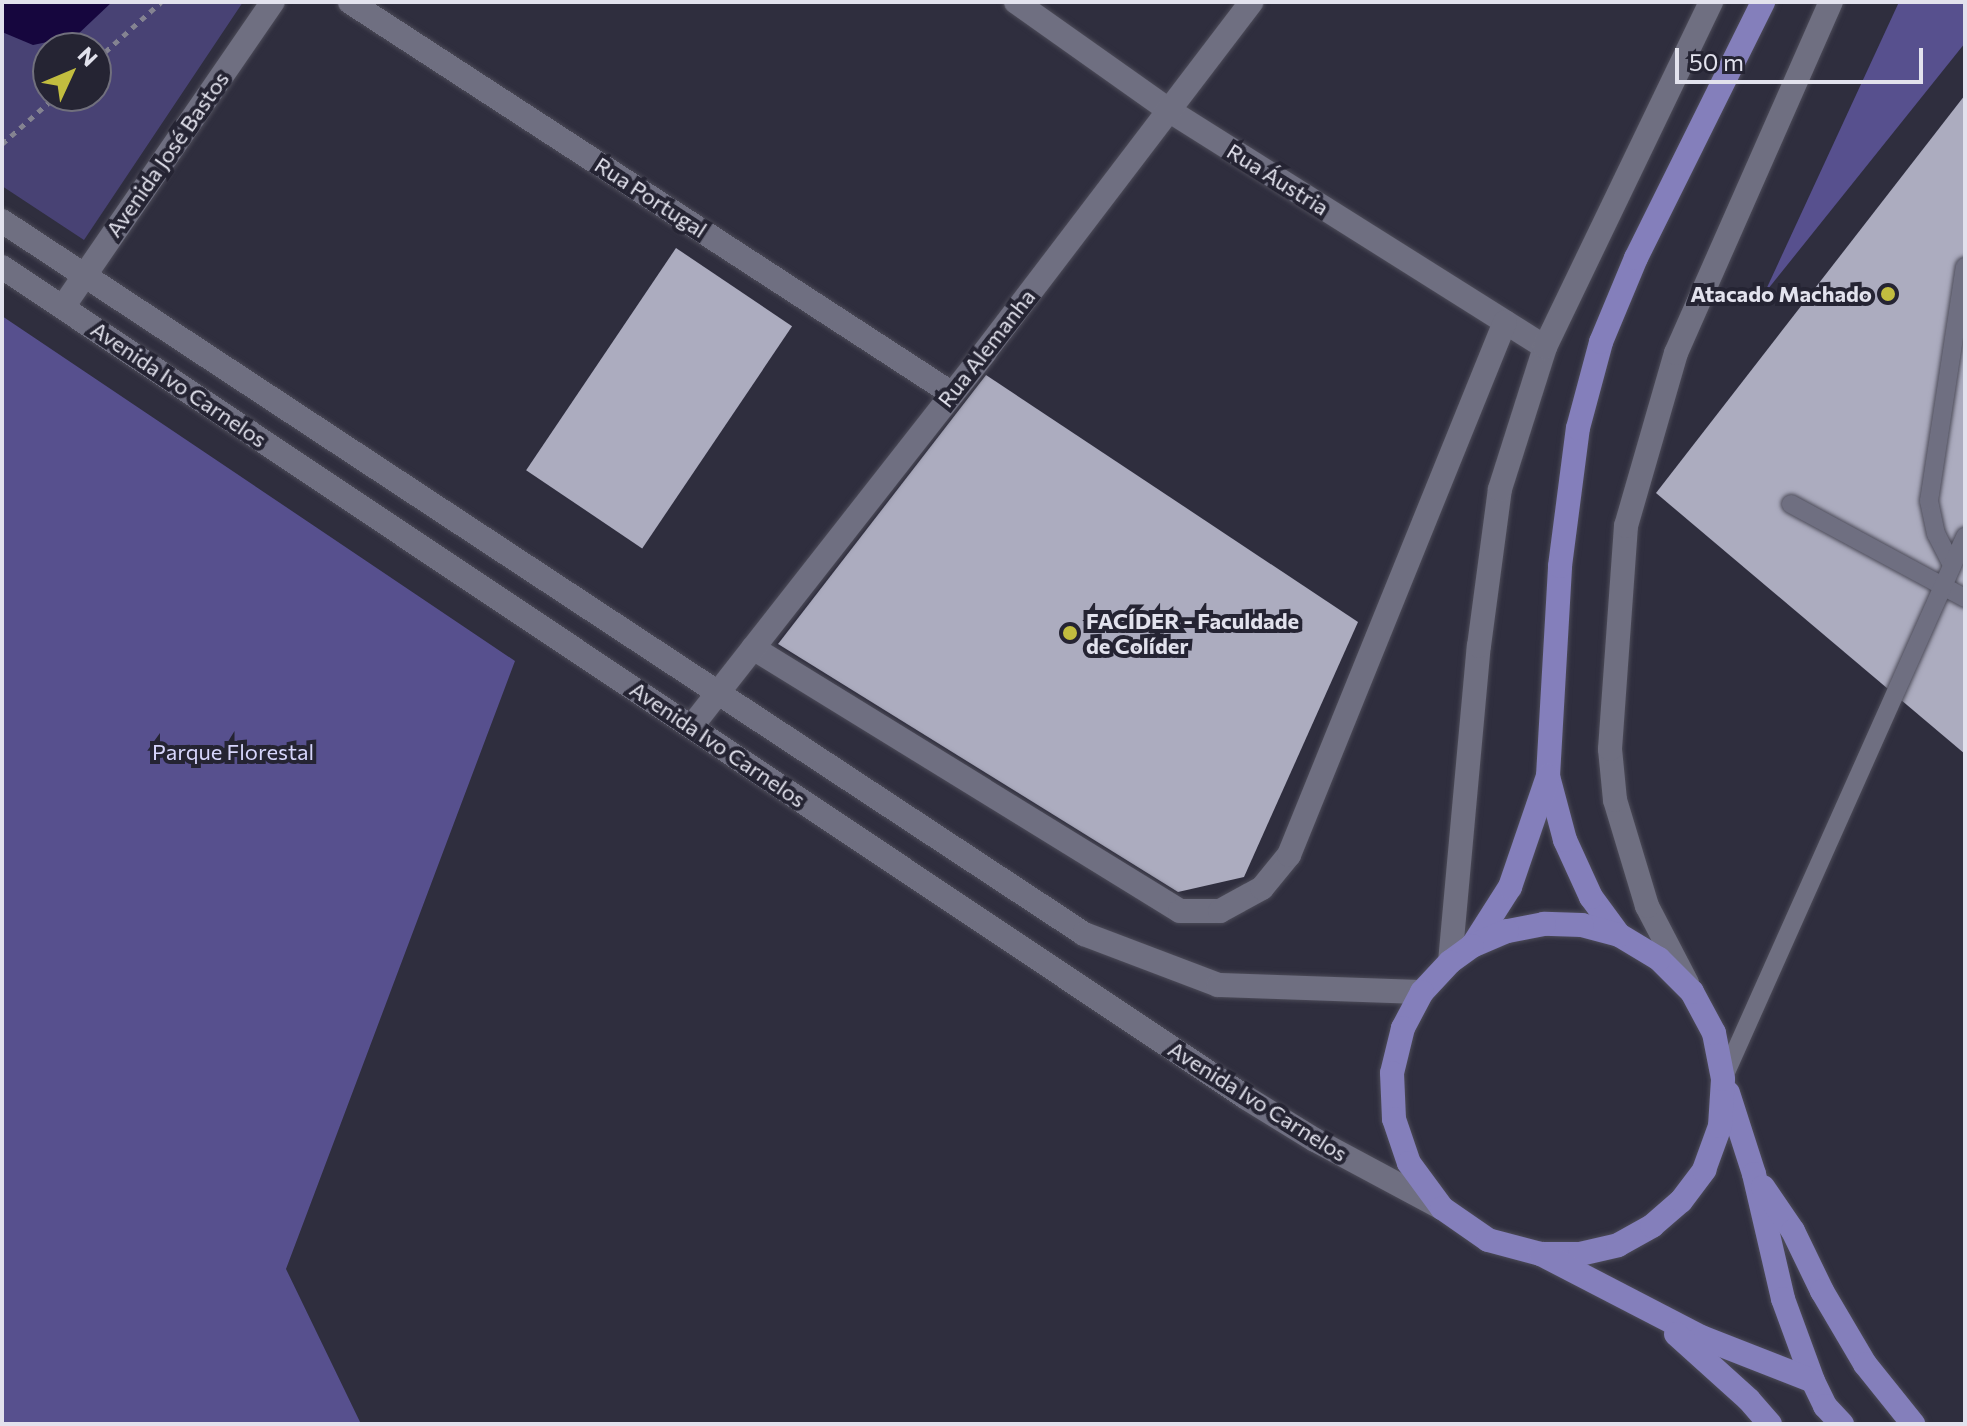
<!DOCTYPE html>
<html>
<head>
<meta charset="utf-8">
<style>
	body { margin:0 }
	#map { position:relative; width:1967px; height:1426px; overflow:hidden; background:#2f2e3e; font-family:Commissioner,sans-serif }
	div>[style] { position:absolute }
	.green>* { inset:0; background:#484274 }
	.forest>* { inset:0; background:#57508e }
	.water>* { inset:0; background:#16063e }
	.building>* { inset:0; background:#acacbf; transform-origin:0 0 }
	.path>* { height:5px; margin-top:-2.5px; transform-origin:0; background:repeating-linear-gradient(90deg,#848391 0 6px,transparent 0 12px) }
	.roads { filter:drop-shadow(0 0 2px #4c4b58) drop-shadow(0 0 2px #4c4b58) }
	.lane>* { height:18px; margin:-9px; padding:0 9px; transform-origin:9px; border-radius:9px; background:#6f6f81 }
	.street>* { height:24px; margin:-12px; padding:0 12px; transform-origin:12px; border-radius:12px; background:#6f6f81 }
	.secondary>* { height:24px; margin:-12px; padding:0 12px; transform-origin:12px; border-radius:12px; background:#6f6f81 }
	.primary>* { height:24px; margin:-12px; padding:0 12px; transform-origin:12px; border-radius:12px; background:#847fbb }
	.dots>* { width:22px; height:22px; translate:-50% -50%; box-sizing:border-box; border:4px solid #252433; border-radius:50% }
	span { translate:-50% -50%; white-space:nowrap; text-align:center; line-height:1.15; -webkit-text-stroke:8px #252433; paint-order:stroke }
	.street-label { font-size:22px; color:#e2e2ed }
	.poi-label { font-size:22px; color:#e2e2ed; font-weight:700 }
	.right { translate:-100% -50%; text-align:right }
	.left { translate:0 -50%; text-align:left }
	.park-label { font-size:22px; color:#d6d5fb }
	.frame { position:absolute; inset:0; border:4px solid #e2e2ed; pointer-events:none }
	.north { position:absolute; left:32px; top:32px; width:80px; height:80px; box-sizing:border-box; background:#252433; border:2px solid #71707d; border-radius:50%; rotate:46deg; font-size:22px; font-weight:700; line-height:32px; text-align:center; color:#e2e2ed }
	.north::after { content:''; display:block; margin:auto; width:28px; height:36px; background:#c2bd3f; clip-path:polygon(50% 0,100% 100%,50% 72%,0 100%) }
	.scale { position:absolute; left:1675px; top:48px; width:248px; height:36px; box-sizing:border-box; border:4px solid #e2e2ed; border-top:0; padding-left:10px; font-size:24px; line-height:28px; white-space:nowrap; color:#e2e2ed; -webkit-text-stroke:6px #252433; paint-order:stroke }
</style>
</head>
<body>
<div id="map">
	<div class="green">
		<div style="clip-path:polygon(evenodd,2px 2px,243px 2px,84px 240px,2px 186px,2px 2px,48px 48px,96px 48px,96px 96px,48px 96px,48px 48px)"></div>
	</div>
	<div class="forest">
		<div style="clip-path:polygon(1899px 2px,1965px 2px,1965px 43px,1764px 294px)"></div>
		<div style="clip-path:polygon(2px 316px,515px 661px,286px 1269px,361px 1424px,2px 1424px)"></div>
	</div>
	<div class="water">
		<div style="clip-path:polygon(2px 2px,112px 2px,76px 36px,33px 45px,2px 32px)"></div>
	</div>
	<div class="building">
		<div style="clip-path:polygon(1965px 95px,1965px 754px,1656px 493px)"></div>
		<div style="left:676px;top:248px;width:140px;height:268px;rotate:34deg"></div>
		<div style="clip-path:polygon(986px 375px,1358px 622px,1244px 877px,1178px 892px,778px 644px)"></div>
	</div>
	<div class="path">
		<div style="left:96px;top:60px;width:87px;rotate:-41.7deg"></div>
		<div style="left:2px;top:144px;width:72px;rotate:-41.6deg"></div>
	</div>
	<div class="roads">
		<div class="lane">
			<div style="left:1791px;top:504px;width:198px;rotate:28.4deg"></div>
			<div style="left:1952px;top:565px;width:35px;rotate:-117deg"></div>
			<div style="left:1936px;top:534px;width:34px;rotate:-102deg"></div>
			<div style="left:1929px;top:501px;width:237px;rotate:-81.3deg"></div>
			<div style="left:1723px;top:1079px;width:594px;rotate:-65.94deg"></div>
		</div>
		<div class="street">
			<div style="left:350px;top:2px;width:717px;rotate:33.05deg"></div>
			<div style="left:1016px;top:2px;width:189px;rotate:35.3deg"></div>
			<div style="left:1170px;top:111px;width:443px;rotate:32.2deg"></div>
			<div style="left:63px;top:307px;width:370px;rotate:-55.5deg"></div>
			<div style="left:753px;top:648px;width:501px;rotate:31.63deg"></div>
			<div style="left:1180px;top:911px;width:40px"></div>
			<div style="left:1220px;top:911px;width:48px;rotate:-28.7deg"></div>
			<div style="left:1262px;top:888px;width:43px;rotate:-50.7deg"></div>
			<div style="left:1289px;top:855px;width:575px;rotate:-67.94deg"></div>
			<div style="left:692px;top:726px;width:474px;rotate:-51.9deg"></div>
			<div style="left:984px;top:353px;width:441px;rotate:-52.7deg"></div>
		</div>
		<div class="secondary">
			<div style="left:2px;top:221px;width:1296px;rotate:33.38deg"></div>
			<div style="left:1084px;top:934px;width:143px;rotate:20.8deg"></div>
			<div style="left:1218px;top:985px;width:204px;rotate:2deg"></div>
			<div style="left:2px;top:267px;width:1495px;rotate:33.73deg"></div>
			<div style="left:1245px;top:1097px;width:82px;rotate:31.6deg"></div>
			<div style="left:1315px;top:1140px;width:144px;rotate:28.2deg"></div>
			<div style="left:1450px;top:962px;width:317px;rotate:-84.8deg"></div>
			<div style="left:1479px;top:646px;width:158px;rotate:-82.4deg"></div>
			<div style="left:1500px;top:489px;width:149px;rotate:-72.4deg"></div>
			<div style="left:1545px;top:347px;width:383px;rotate:-64.3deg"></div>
			<div style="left:1687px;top:983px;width:87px;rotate:-117.5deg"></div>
			<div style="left:1647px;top:906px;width:111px;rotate:-106.8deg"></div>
			<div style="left:1615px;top:800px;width:51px;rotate:-95.6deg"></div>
			<div style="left:1610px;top:749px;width:224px;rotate:-85.9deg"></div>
			<div style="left:1626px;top:526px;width:180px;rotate:-73.9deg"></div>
			<div style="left:1676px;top:353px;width:384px;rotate:-66.2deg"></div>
		</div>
		<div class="primary">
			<div style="left:1619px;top:935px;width:47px;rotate:-126.4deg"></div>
			<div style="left:1591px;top:897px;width:63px;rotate:-114.5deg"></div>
			<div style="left:1565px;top:840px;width:66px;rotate:-104.9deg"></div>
			<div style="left:1548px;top:776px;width:210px;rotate:-86.7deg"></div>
			<div style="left:1560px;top:566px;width:139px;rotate:-82.6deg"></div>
			<div style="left:1578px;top:428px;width:89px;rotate:-75deg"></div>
			<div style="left:1601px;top:342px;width:91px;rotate:-67.4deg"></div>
			<div style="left:1636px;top:258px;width:286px;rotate:-63.6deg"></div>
			<div style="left:1473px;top:945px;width:69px;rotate:-57.5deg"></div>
			<div style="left:1510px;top:887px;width:117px;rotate:-71.1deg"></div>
			<div style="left:1728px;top:1093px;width:85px;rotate:72.2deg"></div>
			<div style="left:1754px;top:1174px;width:128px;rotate:76.9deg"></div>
			<div style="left:1783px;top:1299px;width:87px;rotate:69.9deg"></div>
			<div style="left:1813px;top:1381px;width:28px;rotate:64deg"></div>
			<div style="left:1825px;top:1406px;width:25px;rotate:47deg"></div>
			<div style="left:1763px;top:1187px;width:53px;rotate:55.7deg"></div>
			<div style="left:1793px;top:1231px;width:67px;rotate:64.2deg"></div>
			<div style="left:1822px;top:1291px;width:85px;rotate:59.5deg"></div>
			<div style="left:1865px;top:1364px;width:77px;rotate:51.3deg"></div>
			<div style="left:1541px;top:1254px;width:39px"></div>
			<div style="left:1580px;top:1254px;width:39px;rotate:-13deg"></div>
			<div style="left:1618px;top:1245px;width:39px;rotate:-29deg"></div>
			<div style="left:1652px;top:1226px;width:38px;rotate:-41deg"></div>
			<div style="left:1681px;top:1201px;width:39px;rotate:-53deg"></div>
			<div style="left:1704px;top:1170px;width:47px;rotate:-70deg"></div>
			<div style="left:1720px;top:1126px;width:47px;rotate:-86.3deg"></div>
			<div style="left:1723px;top:1079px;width:47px;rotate:-101.1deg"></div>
			<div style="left:1714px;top:1033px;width:47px;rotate:-118.2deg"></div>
			<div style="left:1692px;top:992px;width:47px;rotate:-135deg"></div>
			<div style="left:1659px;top:959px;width:47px;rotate:-149deg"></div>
			<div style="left:1619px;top:935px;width:38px;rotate:-165deg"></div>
			<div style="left:1582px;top:925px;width:38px;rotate:-178deg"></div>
			<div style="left:1544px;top:924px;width:38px;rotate:169deg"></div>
			<div style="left:1507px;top:931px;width:38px;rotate:157deg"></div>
			<div style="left:1472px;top:946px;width:27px;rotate:144deg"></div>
			<div style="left:1450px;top:962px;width:41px;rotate:133deg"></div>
			<div style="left:1422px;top:992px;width:41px;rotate:117.8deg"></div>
			<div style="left:1403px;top:1028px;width:46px;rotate:103.7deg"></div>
			<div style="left:1392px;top:1073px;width:46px;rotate:87.5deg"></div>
			<div style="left:1394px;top:1119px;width:46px;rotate:71.2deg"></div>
			<div style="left:1409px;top:1163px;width:56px;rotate:53.7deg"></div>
			<div style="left:1442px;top:1208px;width:56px;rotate:34.8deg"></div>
			<div style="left:1488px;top:1240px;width:55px;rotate:14.8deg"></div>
			<div style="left:1541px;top:1254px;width:180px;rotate:27.4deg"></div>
			<div style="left:1701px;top:1337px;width:120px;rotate:21.4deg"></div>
			<div style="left:1676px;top:1334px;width:98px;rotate:42.1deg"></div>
			<div style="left:1749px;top:1400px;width:32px;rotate:49deg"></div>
		</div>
	</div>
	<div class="dots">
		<div style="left:1888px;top:294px;background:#c2bd3f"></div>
		<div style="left:1070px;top:633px;background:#c2bd3f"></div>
	</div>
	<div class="street-label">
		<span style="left:167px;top:154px;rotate:-55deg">Avenida José Bastos</span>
		<span style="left:1278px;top:179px;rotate:32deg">Rua Áustria</span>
		<span style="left:651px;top:197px;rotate:33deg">Rua Portugal</span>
		<span style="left:986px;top:348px;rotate:-52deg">Rua Alemanha</span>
		<span style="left:179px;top:384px;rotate:34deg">Avenida Ivo Carnelos</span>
		<span style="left:718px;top:744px;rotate:34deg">Avenida Ivo Carnelos</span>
		<span style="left:1258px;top:1101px;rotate:32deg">Avenida Ivo Carnelos</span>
	</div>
	<div class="poi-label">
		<span class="right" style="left:1872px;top:294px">Atacado Machado</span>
		<span class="left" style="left:1086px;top:633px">FACÍDER - Faculdade<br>de Colíder</span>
	</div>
	<div class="park-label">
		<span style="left:233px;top:752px">Parque Florestal</span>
	</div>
	<div class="frame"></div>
	<div class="north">N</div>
	<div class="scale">50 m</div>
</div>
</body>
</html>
